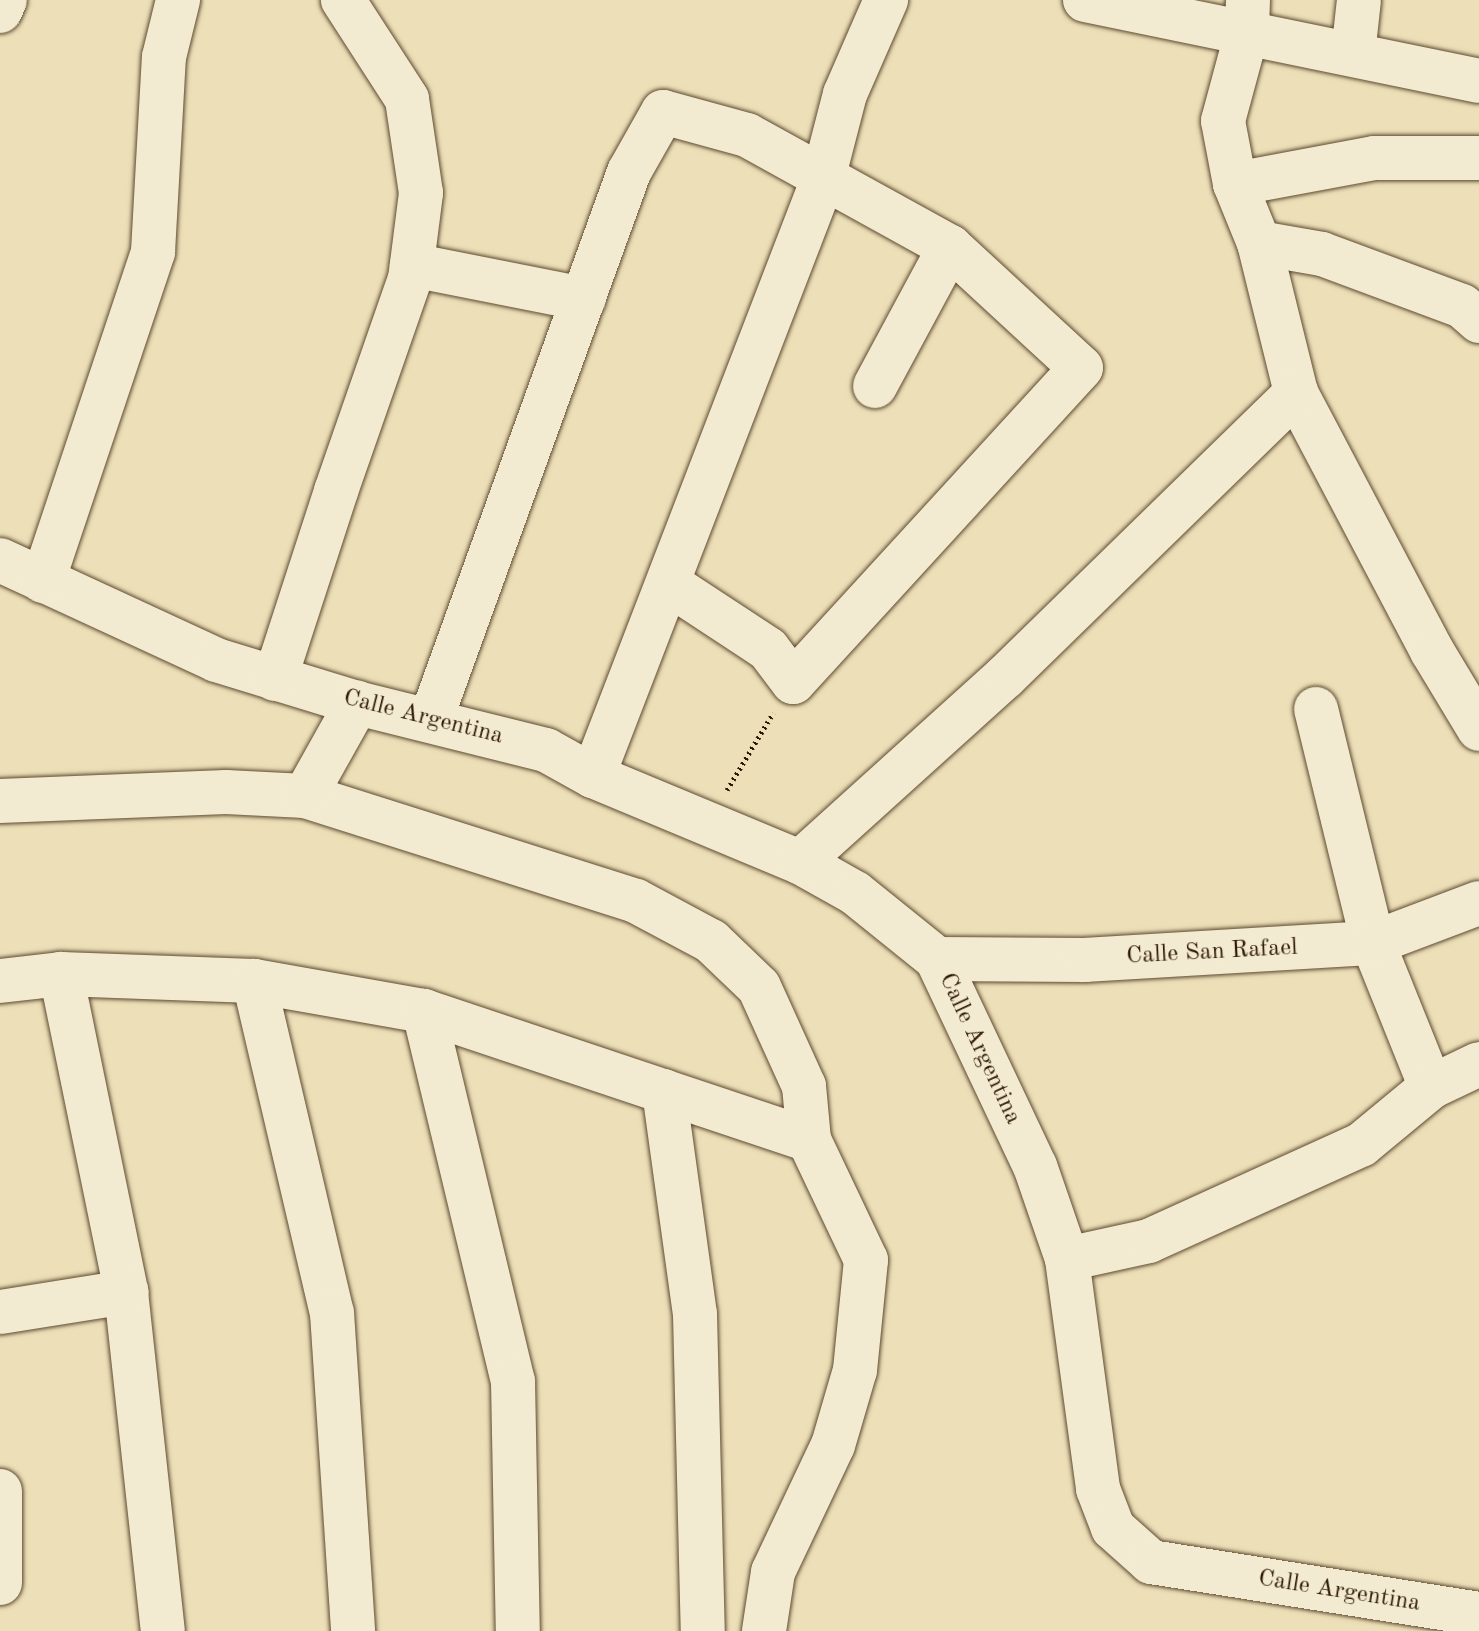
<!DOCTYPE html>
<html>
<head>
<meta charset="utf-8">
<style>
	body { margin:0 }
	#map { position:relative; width:1479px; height:1631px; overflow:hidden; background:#ede0b8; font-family:"Old Standard TT",serif }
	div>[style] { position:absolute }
	.path>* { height:5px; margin-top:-2.5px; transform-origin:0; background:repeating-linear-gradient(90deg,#2e1802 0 2px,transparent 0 6px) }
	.roads { filter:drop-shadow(0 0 2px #5e4a30) drop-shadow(0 0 2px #5e4a30) }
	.minor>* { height:44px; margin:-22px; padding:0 22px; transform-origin:22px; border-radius:22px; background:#f3ebd1 }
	span { translate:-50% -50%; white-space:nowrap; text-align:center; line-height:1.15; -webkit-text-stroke:6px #f3ebd1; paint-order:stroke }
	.street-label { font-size:24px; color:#2e1802 }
</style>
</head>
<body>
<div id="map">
	<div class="path">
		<div style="left:727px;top:790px;width:90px;rotate:-59.1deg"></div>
	</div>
	<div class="roads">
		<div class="minor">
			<div style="left:1085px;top:0;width:402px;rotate:11.6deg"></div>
			<div style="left:1248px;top:0;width:32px;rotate:92deg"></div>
			<div style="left:1247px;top:32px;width:92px;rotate:105.1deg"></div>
			<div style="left:1223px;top:121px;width:64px;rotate:79.2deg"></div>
			<div style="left:1235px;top:184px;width:64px;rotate:67.9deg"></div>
			<div style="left:1259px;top:243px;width:154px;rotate:76.1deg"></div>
			<div style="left:1296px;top:393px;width:292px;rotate:62.2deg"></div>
			<div style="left:1432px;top:651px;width:91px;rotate:58.9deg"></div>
			<div style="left:0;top:11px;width:12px;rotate:-66deg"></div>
			<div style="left:1353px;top:54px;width:54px;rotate:-83.7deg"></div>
			<div style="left:1235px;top:184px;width:141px;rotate:-10.6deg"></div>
			<div style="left:1374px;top:158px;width:105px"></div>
			<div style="left:1259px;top:243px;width:64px;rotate:9.9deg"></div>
			<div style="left:1322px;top:254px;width:149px;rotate:20.4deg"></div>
			<div style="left:1462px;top:306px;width:23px;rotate:41deg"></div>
			<div style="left:412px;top:265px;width:175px;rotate:11.2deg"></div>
			<div style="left:875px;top:386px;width:158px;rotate:-61.7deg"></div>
			<div style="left:0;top:560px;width:238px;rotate:24.8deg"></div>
			<div style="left:216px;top:660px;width:147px;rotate:17deg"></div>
			<div style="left:357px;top:703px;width:195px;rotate:14deg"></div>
			<div style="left:546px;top:750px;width:54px;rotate:29deg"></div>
			<div style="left:593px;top:776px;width:224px;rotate:22.6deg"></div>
			<div style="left:800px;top:862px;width:63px;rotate:29.4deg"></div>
			<div style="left:855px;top:893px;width:105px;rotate:38.8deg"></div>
			<div style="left:937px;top:959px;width:229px;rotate:64.7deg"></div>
			<div style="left:1035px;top:1166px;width:98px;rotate:71deg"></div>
			<div style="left:1067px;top:1259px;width:232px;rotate:82.3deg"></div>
			<div style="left:1098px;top:1489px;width:42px;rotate:69deg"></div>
			<div style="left:1113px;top:1528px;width:51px;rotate:41.8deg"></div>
			<div style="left:1151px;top:1562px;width:332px;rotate:9deg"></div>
			<div style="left:43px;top:581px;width:347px;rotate:-71.5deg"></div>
			<div style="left:153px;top:252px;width:195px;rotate:-86.8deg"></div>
			<div style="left:164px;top:57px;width:59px;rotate:-76.2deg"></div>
			<div style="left:275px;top:679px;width:198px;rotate:-72deg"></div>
			<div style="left:336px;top:491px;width:225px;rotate:-70.8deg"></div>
			<div style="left:410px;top:279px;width:87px;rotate:-82.7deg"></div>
			<div style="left:421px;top:193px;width:95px;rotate:-98.5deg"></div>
			<div style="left:407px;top:99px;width:118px;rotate:-122.9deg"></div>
			<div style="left:1316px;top:709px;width:241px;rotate:76.3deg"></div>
			<div style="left:1373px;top:943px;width:155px;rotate:68.1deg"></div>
			<div style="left:431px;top:719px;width:582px;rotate:-70.1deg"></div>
			<div style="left:629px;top:172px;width:69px;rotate:-60.5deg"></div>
			<div style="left:663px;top:112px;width:87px;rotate:15.3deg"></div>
			<div style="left:747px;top:135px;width:232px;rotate:28.9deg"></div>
			<div style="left:950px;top:247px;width:178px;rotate:42.7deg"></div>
			<div style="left:1081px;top:368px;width:426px;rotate:132.5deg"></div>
			<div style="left:793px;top:682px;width:41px;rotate:-127.1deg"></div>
			<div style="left:768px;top:649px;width:118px;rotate:-146.7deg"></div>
			<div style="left:593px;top:776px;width:640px;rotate:-68.93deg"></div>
			<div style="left:823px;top:179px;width:88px;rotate:-75.5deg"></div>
			<div style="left:845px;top:94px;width:103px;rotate:-66.4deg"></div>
			<div style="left:305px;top:796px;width:347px;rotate:17.6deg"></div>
			<div style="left:636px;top:901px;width:85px;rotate:28.1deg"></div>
			<div style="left:711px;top:941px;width:66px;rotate:43.8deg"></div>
			<div style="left:759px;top:987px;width:109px;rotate:65.6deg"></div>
			<div style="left:804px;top:1086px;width:54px;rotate:84.7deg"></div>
			<div style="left:0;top:801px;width:226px;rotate:-2.3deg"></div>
			<div style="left:226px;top:792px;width:79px;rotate:2.9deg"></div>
			<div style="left:305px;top:796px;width:107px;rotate:-60.8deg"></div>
			<div style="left:800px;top:862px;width:276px;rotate:-42.1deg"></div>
			<div style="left:1005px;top:677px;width:407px;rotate:-44.3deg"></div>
			<div style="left:937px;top:959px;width:148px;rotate:0.4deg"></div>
			<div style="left:1085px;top:960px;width:289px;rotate:-3.4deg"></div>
			<div style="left:1373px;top:943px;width:113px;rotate:-20.7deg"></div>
			<div style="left:61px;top:974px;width:325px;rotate:78.4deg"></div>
			<div style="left:126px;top:1292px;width:341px;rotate:83.8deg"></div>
			<div style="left:0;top:981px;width:61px;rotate:-6.5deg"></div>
			<div style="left:61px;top:974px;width:193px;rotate:2.1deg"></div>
			<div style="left:254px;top:981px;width:173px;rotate:10deg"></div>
			<div style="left:424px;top:1011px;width:406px;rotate:18.5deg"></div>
			<div style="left:809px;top:1140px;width:133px;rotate:64.6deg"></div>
			<div style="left:866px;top:1260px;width:111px;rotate:95.7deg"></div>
			<div style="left:855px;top:1370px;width:78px;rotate:106.3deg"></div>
			<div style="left:833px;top:1445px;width:140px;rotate:115.3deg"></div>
			<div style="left:773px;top:1572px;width:60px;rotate:98.7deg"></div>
			<div style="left:254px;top:981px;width:341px;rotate:76.8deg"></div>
			<div style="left:332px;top:1313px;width:319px;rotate:86.2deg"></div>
			<div style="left:424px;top:1011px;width:381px;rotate:76.5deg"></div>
			<div style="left:513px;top:1381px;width:250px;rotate:88.9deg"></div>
			<div style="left:664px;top:1091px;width:225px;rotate:82.1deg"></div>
			<div style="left:695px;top:1314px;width:317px;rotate:88.6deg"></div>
			<div style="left:1067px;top:1259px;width:84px;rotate:-12.4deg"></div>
			<div style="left:1149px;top:1241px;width:233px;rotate:-24.4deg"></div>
			<div style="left:1361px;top:1145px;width:91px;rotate:-39.6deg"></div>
			<div style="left:1431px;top:1087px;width:53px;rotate:-25.6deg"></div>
			<div style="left:0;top:1312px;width:128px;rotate:-9deg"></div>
			<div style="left:0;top:1491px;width:92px;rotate:90deg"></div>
		</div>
	</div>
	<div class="street-label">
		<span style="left:423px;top:718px;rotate:14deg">Calle Argentina</span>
		<span style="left:1212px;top:953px;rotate:-3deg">Calle San Rafael</span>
		<span style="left:979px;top:1049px;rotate:65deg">Calle Argentina</span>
		<span style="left:1339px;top:1592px;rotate:9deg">Calle Argentina</span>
	</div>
</div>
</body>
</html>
